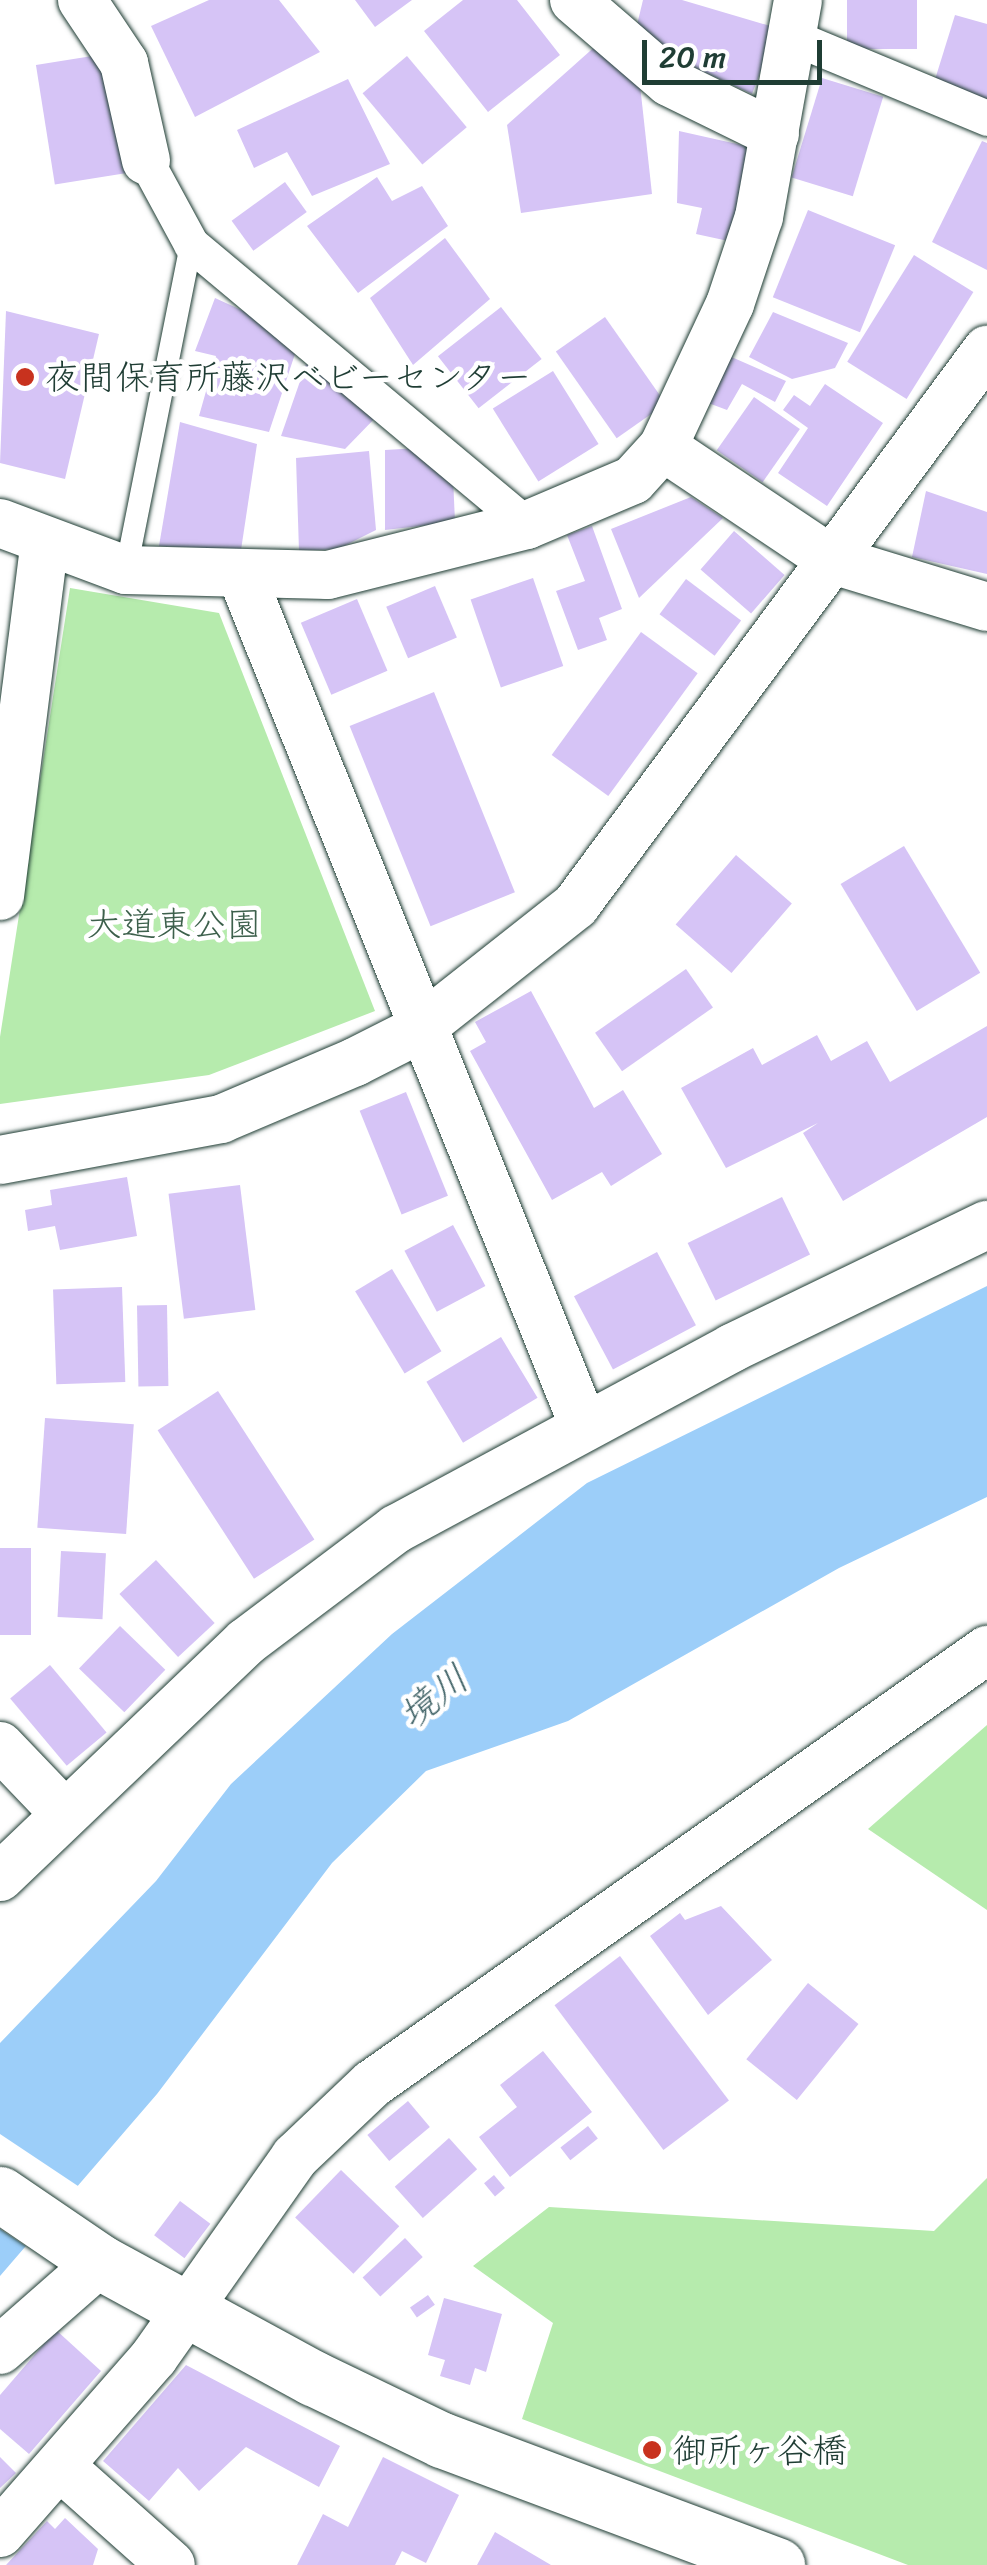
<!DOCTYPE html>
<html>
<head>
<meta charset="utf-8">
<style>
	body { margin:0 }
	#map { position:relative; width:987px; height:2565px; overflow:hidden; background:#fff; font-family:Sriracha,"Klee One",sans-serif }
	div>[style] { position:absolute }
	.green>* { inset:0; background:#b6ebad }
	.water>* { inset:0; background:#9ccef9 }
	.pier>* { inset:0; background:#fff }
	.building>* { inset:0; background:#d6c4f6; transform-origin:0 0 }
	.roads { filter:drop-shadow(0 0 2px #1f3d34) drop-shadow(0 0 2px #1f3d34) }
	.service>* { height:22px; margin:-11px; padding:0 11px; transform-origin:11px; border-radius:11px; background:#fff }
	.pedestrian>* { height:35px; margin:-17.5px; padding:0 17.5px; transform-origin:17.5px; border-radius:17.5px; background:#fff }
	.minor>* { height:48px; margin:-24px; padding:0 24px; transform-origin:24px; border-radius:24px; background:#fff }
	.tertiary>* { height:55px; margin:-27.5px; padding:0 27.5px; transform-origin:27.5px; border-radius:27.5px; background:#fff }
	.dots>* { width:28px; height:28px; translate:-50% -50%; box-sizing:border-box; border:5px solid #fff; border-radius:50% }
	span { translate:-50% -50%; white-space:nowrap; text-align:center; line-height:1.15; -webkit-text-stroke:9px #fff; paint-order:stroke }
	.poi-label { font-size:35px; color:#1f3d34 }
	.left { translate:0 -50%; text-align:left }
	.park-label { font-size:35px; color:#3d604c }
	.water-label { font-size:38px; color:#3e6165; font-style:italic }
	.scale { position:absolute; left:642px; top:40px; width:180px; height:45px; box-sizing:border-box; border:5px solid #1f3d34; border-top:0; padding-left:12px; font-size:30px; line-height:35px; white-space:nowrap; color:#1f3d34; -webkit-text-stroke:8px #fff; paint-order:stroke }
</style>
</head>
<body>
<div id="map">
	<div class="green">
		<div style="clip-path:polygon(70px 588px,219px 613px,375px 1011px,209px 1075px,0 1104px,0 1037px)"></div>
		<div style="clip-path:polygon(987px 1725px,987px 1910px,868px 1829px)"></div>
		<div style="clip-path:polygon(987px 2178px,987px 2565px,908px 2565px,522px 2419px,553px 2323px,473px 2266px,549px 2207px,934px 2231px)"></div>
	</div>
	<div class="water">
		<div style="clip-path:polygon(987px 1286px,987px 1497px,839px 1568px,568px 1721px,426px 1771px,332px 1863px,157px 2094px,0 2276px,0 2043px,156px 1881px,231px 1784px,392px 1634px,587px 1483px)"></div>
	</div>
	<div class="pier">
		<div style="clip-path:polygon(0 2134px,84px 2190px,33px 2251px,0 2229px)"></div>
	</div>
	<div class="building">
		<div style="clip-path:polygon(209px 0,279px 0,320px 52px,195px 117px,151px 26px)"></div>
		<div style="clip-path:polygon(355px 0,412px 0,375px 27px)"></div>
		<div style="clip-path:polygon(463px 0,517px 0,560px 55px,488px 112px,424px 31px)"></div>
		<div style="clip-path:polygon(643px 0,682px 0,777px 28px,752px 94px,671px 57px,636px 29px)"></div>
		<div style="left:847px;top:0;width:70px;height:49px"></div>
		<div style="clip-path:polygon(955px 15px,987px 24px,987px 107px,933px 86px)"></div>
		<div style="clip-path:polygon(599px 43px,640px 85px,652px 194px,521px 213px,507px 125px)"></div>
		<div style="left:111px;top:53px;width:121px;height:76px;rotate:81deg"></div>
		<div style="left:407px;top:56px;width:93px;height:58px;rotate:50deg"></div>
		<div style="left:822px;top:78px;width:64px;height:104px;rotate:17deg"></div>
		<div style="clip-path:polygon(348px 79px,390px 164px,312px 196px,287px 152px,254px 168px,237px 130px)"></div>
		<div style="clip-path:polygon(679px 131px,755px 148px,733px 242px,696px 234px,702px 208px,677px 203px)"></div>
		<div style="clip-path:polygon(982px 141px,987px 143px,987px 270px,932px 242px)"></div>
		<div style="clip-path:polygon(377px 177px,392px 201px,422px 186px,448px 226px,358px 293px,307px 226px)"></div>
		<div style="left:285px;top:182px;width:37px;height:66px;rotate:54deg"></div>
		<div style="left:808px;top:210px;width:94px;height:94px;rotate:22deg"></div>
		<div style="clip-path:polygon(445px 238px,490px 299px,413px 365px,370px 298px)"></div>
		<div style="left:914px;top:255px;width:70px;height:126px;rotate:32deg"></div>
		<div style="clip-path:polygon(215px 298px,259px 318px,295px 354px,269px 432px,199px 416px,216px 356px,195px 351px)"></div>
		<div style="left:501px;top:307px;width:66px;height:80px;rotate:52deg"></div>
		<div style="clip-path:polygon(6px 311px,99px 334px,65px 479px,0 463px)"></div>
		<div style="clip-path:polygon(773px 312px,848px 343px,835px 368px,792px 379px,749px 357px)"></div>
		<div style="left:605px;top:317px;width:106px;height:60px;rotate:55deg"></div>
		<div style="clip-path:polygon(727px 355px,786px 381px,775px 402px,742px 384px,727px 410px,703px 401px)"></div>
		<div style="clip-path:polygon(306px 364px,379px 414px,345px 449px,281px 436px)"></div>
		<div style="left:553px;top:371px;width:86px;height:71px;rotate:58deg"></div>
		<div style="clip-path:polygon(825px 384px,883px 423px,827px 506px,778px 473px,808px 428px,783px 410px,794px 395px,810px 406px)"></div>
		<div style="left:754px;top:397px;width:56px;height:65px;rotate:35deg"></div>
		<div style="clip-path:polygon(180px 422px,257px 444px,241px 550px,159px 546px)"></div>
		<div style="clip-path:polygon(419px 448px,453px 477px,455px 522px,385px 530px,385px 450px)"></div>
		<div style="clip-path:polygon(369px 451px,376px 530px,338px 549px,299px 551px,296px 458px)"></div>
		<div style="clip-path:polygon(926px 491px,987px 512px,987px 574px,912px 557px)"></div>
		<div style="clip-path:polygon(691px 497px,723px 518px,639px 598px,611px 529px)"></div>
		<div style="clip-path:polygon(592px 526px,622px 609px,599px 618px,607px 640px,578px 650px,556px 591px,585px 581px,567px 535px)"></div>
		<div style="left:734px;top:531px;width:67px;height:51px;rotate:41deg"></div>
		<div style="left:533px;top:578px;width:93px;height:66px;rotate:71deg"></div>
		<div style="left:686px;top:579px;width:69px;height:44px;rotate:37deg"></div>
		<div style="left:435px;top:586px;width:56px;height:53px;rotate:67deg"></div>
		<div style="left:357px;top:599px;width:78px;height:61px;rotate:67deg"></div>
		<div style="left:641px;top:632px;width:70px;height:152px;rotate:36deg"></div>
		<div style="left:434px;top:692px;width:216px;height:91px;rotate:68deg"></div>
		<div style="left:904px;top:846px;width:148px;height:74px;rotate:59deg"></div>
		<div style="left:736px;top:855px;width:74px;height:92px;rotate:41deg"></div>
		<div style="left:686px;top:969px;width:47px;height:111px;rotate:55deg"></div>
		<div style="clip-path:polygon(531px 991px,594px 1108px,623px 1090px,662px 1154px,611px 1186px,602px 1172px,552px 1200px,470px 1051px,486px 1042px,475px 1022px)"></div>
		<div style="clip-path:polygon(987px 1026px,987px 1117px,843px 1201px,803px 1133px,818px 1123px,726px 1168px,681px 1088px,753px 1048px,762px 1065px,817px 1035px,831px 1061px,867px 1041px,890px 1082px)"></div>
		<div style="left:406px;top:1092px;width:112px;height:50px;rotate:68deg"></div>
		<div style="clip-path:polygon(127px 1177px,137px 1236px,60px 1250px,55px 1226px,28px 1231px,25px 1210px,52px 1205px,50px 1190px)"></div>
		<div style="left:240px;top:1185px;width:126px;height:72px;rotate:83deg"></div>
		<div style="left:782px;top:1197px;width:64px;height:105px;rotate:64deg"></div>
		<div style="left:453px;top:1225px;width:69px;height:55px;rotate:62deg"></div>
		<div style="left:657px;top:1252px;width:83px;height:94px;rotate:62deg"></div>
		<div style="left:392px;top:1269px;width:96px;height:43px;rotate:59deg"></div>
		<div style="left:122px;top:1287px;width:95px;height:69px;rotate:88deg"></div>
		<div style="left:167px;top:1305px;width:81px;height:30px;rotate:89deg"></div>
		<div style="left:501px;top:1337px;width:71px;height:87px;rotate:59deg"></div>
		<div style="left:218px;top:1391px;width:177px;height:72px;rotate:57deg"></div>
		<div style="left:45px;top:1418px;width:89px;height:110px;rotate:4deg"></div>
		<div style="left:0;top:1548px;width:31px;height:87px"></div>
		<div style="left:61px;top:1551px;width:45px;height:66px;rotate:3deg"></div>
		<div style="left:156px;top:1560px;width:86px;height:50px;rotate:47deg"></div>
		<div style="left:120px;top:1626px;width:63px;height:59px;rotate:44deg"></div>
		<div style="left:50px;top:1665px;width:88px;height:52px;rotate:50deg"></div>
		<div style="clip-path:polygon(721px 1906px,772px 1960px,708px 2015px,650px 1936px,680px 1913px,685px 1920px)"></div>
		<div style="left:620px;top:1956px;width:181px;height:82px;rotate:53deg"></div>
		<div style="left:808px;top:1983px;width:65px;height:98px;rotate:39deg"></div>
		<div style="clip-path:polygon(543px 2051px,592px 2112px,510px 2177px,479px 2137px,517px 2107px,500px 2085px)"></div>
		<div style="left:408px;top:2101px;width:34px;height:53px;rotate:50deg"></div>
		<div style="left:588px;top:2126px;width:16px;height:35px;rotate:52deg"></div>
		<div style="left:449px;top:2138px;width:42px;height:73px;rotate:48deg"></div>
		<div style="left:341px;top:2170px;width:81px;height:66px;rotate:44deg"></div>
		<div style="left:494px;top:2175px;width:17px;height:13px;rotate:50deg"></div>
		<div style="left:180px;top:2201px;width:38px;height:43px;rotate:37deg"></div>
		<div style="left:405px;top:2238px;width:26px;height:58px;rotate:47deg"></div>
		<div style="left:428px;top:2295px;width:12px;height:22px;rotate:55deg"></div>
		<div style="clip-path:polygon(444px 2298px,502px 2314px,486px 2372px,475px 2368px,470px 2385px,440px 2376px,445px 2360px,428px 2355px)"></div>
		<div style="clip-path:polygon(56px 2330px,101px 2371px,29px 2454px,0 2429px,0 2395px)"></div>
		<div style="clip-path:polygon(186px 2365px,340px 2446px,319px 2487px,246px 2447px,199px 2491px,178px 2468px,149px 2501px,103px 2461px)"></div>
		<div style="clip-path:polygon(0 2457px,16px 2473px,0 2488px)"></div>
		<div style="clip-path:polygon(383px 2457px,459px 2495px,426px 2563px,402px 2551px,395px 2565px,297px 2565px,323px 2514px,348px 2527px)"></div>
		<div style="clip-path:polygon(65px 2518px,98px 2549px,93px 2565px,6px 2565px,47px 2521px,55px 2529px)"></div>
		<div style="clip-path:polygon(495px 2532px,551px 2565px,477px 2565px)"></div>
	</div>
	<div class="roads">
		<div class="service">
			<div style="left:126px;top:570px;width:332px;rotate:-78.7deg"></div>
		</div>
		<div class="pedestrian">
			<div style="left:795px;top:38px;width:208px;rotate:22.6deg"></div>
			<div style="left:146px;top:161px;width:94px;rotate:61.5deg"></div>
			<div style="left:191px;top:244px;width:438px;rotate:39.9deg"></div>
		</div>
		<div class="minor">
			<div style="left:82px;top:0;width:76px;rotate:56.3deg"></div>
			<div style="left:124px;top:63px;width:100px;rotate:77.3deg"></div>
			<div style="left:574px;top:0;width:125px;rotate:40.8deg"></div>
			<div style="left:669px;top:82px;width:118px;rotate:26.1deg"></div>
			<div style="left:663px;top:447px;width:201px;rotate:33.8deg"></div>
			<div style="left:830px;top:559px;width:164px;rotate:17deg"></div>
			<div style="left:0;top:523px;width:134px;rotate:20.5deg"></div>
			<div style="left:126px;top:570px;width:202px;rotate:1.4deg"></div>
			<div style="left:328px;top:575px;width:205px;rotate:-14.1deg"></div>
			<div style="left:527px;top:525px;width:115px;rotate:-23deg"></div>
			<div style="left:633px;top:480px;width:45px;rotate:-47.7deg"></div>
			<div style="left:663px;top:447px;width:158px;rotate:-64.9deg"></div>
			<div style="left:730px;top:304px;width:92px;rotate:-71.6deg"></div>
			<div style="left:759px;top:217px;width:220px;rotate:-79.8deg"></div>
			<div style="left:243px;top:579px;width:911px;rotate:68.08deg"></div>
			<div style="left:0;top:896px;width:353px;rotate:-82.8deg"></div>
			<div style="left:0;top:1160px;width:225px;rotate:-10.5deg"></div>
			<div style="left:221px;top:1119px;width:146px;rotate:-23deg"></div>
			<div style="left:355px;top:1062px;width:71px;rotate:-26.9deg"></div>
			<div style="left:418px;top:1030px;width:201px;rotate:-38.3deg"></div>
			<div style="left:576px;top:905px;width:691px;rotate:-53.48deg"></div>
			<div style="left:0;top:1746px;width:91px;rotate:46.3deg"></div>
			<div style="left:0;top:1877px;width:340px;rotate:-43.7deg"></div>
			<div style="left:246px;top:1642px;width:188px;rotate:-37deg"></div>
			<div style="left:396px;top:1529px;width:382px;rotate:-28.3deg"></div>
			<div style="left:732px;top:1348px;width:283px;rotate:-25.8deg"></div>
			<div style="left:0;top:2350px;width:133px;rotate:-41.3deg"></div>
			<div style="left:61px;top:2467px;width:147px;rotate:41.7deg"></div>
			<div style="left:0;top:2533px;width:234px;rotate:-48.8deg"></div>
			<div style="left:154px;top:2357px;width:245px;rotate:-54.8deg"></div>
			<div style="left:295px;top:2157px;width:106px;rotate:-43.5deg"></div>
			<div style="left:372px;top:2084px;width:753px;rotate:-35.21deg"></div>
		</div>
		<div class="tertiary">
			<div style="left:0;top:2194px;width:121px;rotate:34.2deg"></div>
			<div style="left:100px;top:2262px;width:243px;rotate:28.6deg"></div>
			<div style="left:313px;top:2378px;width:143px;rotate:25.7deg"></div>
			<div style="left:442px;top:2440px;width:358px;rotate:20.5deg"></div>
		</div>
	</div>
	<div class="dots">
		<div style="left:25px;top:377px;background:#c8321e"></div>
		<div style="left:652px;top:2450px;background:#c8321e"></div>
	</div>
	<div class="poi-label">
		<span class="left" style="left:45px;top:377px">夜間保育所藤沢ベビーセンター</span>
		<span class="left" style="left:672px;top:2450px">御所ヶ谷橋</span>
	</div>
	<div class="park-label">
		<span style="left:174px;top:924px">大道東公園</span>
	</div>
	<div class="water-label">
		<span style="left:434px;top:1697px;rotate:-38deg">境川</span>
	</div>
	<div class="scale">20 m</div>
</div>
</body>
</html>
